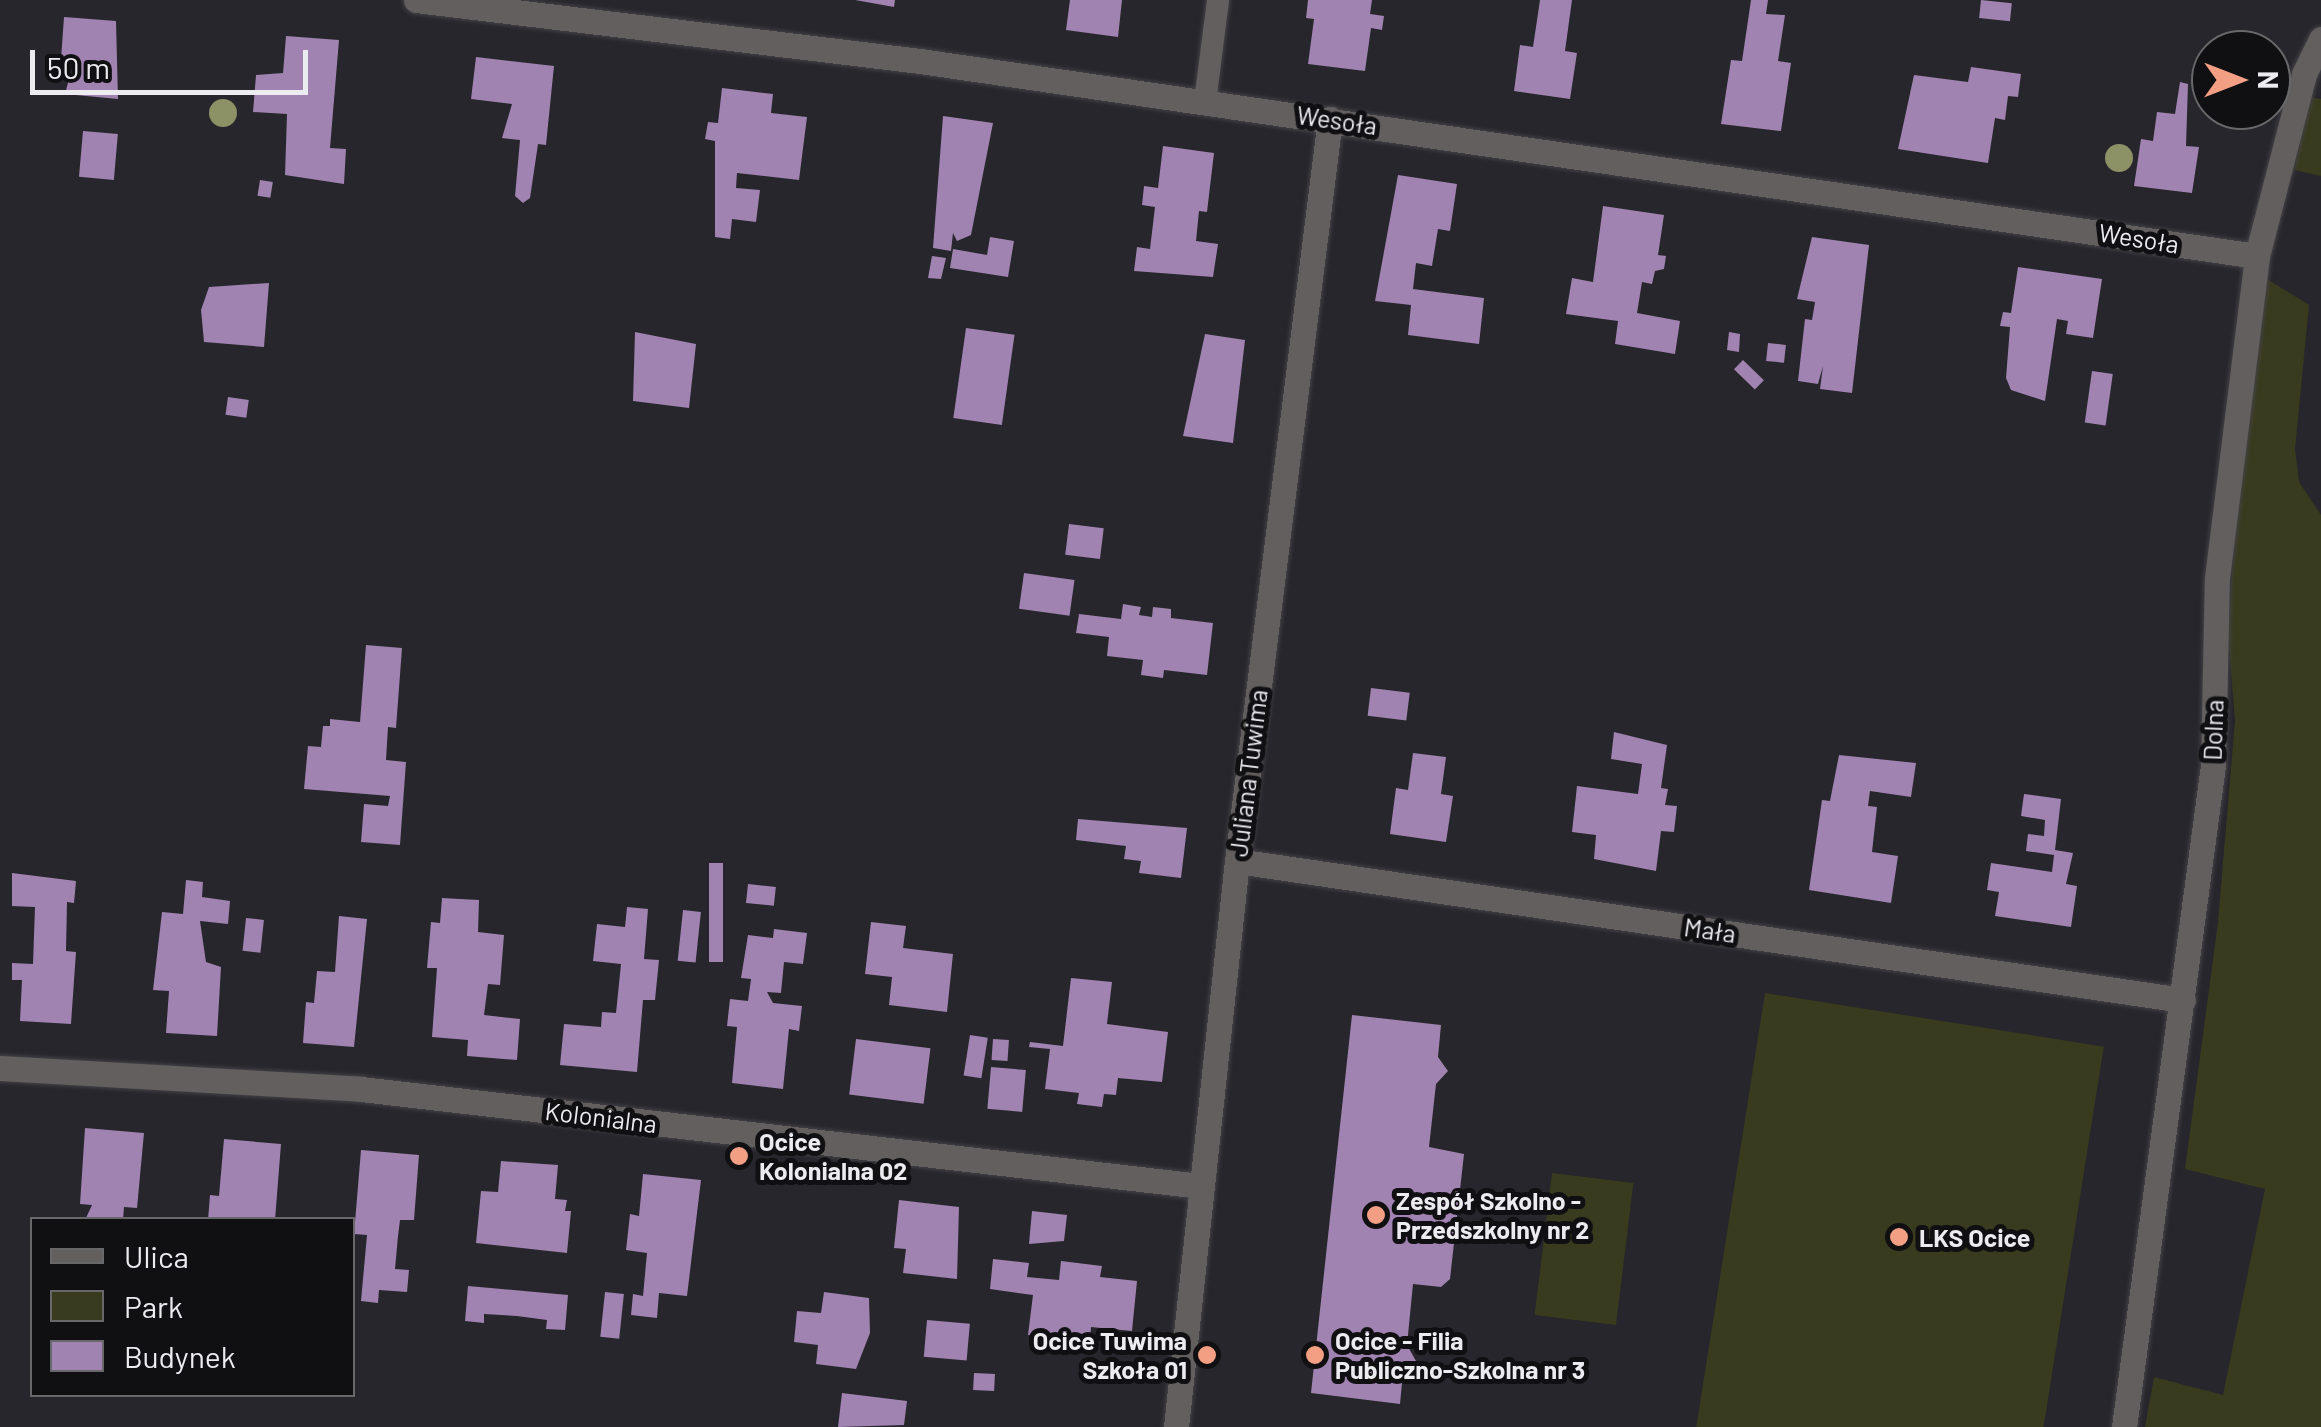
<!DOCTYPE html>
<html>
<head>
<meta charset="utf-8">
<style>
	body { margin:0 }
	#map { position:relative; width:2321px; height:1427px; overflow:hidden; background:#27262c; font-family:Barlow,sans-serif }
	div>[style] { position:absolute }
	.green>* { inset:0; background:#393b1e; transform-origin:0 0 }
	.building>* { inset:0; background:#a083b0; transform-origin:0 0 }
	.roads { filter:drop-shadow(0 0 2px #434247) drop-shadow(0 0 2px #434247) }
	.service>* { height:22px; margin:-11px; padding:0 11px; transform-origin:11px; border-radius:11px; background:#625f5e }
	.minor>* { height:25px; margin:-12.5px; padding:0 12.5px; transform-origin:12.5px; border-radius:12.5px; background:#625f5e }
	.trees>* { width:28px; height:28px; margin:-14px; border-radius:50%; background:#8d9166 }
	.dots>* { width:28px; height:28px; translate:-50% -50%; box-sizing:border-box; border:5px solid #100f12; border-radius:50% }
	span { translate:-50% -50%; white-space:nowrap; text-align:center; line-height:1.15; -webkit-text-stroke:10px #100f12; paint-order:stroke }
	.street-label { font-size:25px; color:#ecebef }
	.poi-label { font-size:25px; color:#ecebef; font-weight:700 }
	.left { translate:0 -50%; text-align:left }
	.right { translate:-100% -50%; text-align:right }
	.legend { position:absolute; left:30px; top:1217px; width:325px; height:180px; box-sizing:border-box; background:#100f12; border:2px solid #68676a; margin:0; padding:12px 18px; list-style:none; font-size:30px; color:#ecebef }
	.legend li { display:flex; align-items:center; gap:20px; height:50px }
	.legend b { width:50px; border:2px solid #68676a }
	.north { position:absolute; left:2191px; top:30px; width:100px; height:100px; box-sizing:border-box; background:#100f12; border:2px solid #68676a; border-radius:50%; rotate:90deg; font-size:28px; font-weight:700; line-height:40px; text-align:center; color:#ecebef }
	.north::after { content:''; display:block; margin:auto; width:35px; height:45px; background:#f39f84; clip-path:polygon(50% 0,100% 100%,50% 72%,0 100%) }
	.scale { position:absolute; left:30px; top:50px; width:278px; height:45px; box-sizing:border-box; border:5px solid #ecebef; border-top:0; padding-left:12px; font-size:30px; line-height:35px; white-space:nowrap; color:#ecebef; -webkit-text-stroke:8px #100f12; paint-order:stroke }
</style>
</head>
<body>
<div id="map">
	<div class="green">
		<div style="clip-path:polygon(2310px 97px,2321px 99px,2321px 176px,2294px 170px)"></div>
		<div style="clip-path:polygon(2267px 279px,2309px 305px,2295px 449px,2299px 482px,2321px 515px,2321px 1427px,2145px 1427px,2154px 1377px,2223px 1395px,2265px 1189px,2185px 1169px,2218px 922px,2235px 721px,2228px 634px,2236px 510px)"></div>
		<div style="left:1765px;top:993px;width:343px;height:440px;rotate:9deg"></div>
		<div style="left:1552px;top:1173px;width:82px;height:143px;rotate:7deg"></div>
	</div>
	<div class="building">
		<div style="clip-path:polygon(855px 0,895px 0,894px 7px)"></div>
		<div style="clip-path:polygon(1070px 0,1122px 0,1118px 37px,1066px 30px)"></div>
		<div style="clip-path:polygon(1308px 0,1372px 0,1370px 14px,1384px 16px,1382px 30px,1371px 28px,1365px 71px,1308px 64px,1314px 19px,1306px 18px)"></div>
		<div style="clip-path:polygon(1540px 0,1572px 0,1565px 51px,1577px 53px,1570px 99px,1514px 91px,1520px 45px,1533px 47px)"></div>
		<div style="clip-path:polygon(1751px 0,1768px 0,1766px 14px,1785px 15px,1778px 61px,1791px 63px,1781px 131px,1721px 124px,1731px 60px,1742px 61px)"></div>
		<div style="left:1981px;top:0;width:31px;height:18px;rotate:6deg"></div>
		<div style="clip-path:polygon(64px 17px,116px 21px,118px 99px,65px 94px,74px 60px,61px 59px)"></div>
		<div style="clip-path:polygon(286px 36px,339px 40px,330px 148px,346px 149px,344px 184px,285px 175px,287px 114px,253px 112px,256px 75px,283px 73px)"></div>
		<div style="clip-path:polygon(476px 57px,554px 66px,546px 145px,538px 144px,530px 198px,523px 203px,515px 196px,520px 140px,502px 138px,512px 104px,471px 99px)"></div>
		<div style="clip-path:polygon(1971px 67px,2021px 74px,2018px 97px,2008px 96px,2005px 120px,1995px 118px,1988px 163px,1898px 149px,1914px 75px,1968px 82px)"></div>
		<div style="clip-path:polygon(2180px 82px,2188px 84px,2186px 146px,2199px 147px,2192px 193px,2134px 186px,2141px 139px,2153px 141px,2157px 112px,2175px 114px)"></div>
		<div style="clip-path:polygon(722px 88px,773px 94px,771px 113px,807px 117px,799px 180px,737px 173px,736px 188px,760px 190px,756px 222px,732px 219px,730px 239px,715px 237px,715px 141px,705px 139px,708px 122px,718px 123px)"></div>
		<div style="clip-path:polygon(943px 116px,993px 123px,971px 235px,957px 241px,953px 233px,951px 251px,933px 248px)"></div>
		<div style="left:83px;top:131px;width:35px;height:46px;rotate:5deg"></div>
		<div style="clip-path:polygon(1163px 146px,1214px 153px,1207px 212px,1199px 211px,1196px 241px,1218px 244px,1213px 277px,1134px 271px,1137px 247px,1150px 249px,1155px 207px,1142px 205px,1144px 186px,1158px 188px)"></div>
		<div style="clip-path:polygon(1398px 175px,1457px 184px,1450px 231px,1438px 229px,1432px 266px,1416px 263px,1413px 289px,1484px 298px,1479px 344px,1408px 335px,1411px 305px,1375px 301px)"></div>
		<div style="left:260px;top:180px;width:13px;height:16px;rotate:9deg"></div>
		<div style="clip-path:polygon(1603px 206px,1664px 215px,1658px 255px,1666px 256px,1664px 269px,1655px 271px,1652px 284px,1642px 282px,1637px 313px,1680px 321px,1675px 354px,1615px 344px,1618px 321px,1566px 314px,1572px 278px,1593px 282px)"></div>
		<div style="clip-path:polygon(990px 237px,1014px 241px,1008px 277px,950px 268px,953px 249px,987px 255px)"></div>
		<div style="clip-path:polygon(1812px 237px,1869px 245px,1852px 393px,1820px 389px,1823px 366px,1818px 384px,1798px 381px,1805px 319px,1812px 320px,1815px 302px,1797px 299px)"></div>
		<div style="clip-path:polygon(932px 256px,946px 258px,941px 279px,928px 278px)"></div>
		<div style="clip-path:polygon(2018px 267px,2102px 279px,2093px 338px,2066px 334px,2068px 321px,2057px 319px,2045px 401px,2011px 390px,2006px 378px,2010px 327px,2000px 326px,2003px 312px,2011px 313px)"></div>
		<div style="clip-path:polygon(269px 283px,264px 347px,204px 342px,201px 310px,209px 287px)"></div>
		<div style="left:966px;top:328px;width:49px;height:91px;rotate:8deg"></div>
		<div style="clip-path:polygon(635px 332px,696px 344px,689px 408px,633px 401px)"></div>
		<div style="clip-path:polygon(1729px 332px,1740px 334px,1739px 352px,1727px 350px)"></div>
		<div style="clip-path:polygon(1205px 334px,1245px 340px,1233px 443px,1183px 436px)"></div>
		<div style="left:1768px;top:343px;width:18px;height:18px;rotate:6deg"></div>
		<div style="left:1743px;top:360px;width:29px;height:13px;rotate:44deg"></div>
		<div style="left:2092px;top:371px;width:21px;height:52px;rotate:8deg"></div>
		<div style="left:228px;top:397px;width:21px;height:18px;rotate:8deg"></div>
		<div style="left:1069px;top:524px;width:35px;height:31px;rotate:7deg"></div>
		<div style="left:1024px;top:573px;width:51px;height:36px;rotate:8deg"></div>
		<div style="clip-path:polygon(1123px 604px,1141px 607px,1139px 615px,1152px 617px,1153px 607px,1171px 609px,1171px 618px,1213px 623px,1207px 675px,1164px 670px,1163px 678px,1141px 675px,1143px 660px,1107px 656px,1109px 637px,1076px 633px,1079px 614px,1121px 619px)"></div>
		<div style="clip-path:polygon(366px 645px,402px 648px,396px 728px,388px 727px,386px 760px,406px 762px,400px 845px,361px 842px,364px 804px,388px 806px,390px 796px,304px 789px,308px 746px,321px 747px,323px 726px,330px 726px,330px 719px,360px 722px)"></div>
		<div style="left:1371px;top:688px;width:39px;height:28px;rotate:7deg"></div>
		<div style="clip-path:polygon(1614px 732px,1667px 745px,1661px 788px,1668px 789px,1665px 805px,1677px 806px,1674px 832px,1661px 831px,1656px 871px,1594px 859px,1596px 835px,1572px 832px,1577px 786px,1638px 794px,1642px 764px,1611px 759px)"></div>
		<div style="clip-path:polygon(1413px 753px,1446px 757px,1441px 794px,1453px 796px,1446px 842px,1390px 834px,1396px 788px,1408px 790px)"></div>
		<div style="clip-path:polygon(1839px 755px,1916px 763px,1911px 797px,1870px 791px,1868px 806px,1877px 807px,1872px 852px,1898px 856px,1891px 903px,1809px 890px,1822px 800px,1830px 801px)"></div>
		<div style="clip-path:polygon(2024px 794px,2061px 799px,2055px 850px,2073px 853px,2066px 884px,2077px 886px,2071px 927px,1995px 916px,1999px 892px,1987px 890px,1991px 863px,2052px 872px,2054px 855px,2026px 851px,2028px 834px,2044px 836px,2045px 820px,2021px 816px)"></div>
		<div style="clip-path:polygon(1078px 819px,1187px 828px,1181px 878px,1139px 873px,1141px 861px,1124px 859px,1126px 846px,1076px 840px)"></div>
		<div style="left:709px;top:863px;width:14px;height:99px"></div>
		<div style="clip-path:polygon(12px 873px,76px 881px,74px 903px,67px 902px,66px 951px,76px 952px,71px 1024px,20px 1021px,22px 980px,12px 980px,12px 963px,33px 964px,35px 907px,12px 906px)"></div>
		<div style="clip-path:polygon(186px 880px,203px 882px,202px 897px,230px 901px,228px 924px,200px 921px,206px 962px,221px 967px,217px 1036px,166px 1033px,169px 991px,153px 990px,162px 912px,183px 914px)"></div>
		<div style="left:748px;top:884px;width:28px;height:19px;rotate:6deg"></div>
		<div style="clip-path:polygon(442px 898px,479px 900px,478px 932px,504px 935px,500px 985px,488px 984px,484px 1015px,520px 1019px,517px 1060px,467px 1056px,468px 1040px,432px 1037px,437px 968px,427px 968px,431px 922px,440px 923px)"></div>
		<div style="clip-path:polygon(627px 907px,648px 909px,644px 959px,659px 960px,655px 1000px,643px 1000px,637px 1072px,560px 1065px,564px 1024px,601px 1027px,602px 1012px,616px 1013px,621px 964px,593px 961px,597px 924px,625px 927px)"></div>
		<div style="left:683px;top:910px;width:18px;height:51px;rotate:6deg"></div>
		<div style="clip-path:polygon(339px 916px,367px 919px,354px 1047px,303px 1043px,306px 1002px,314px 1003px,317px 971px,335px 972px)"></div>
		<div style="left:246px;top:918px;width:18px;height:33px;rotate:6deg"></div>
		<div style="clip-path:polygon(871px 922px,906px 926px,903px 948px,953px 954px,947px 1012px,889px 1005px,892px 977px,865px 974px)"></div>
		<div style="clip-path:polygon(774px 929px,807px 933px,803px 964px,784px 962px,781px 993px,767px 992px,773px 1003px,802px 1006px,799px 1031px,789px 1029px,783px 1089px,732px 1083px,737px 1027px,727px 1026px,730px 999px,748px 1001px,751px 979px,741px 978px,748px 935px,773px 938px)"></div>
		<div style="clip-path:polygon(1071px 978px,1112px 982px,1107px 1024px,1168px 1032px,1162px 1082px,1118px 1078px,1116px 1095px,1104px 1094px,1102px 1107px,1077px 1104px,1079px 1093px,1045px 1089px,1050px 1049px,1029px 1047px,1030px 1042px,1063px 1046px)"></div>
		<div style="clip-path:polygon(1352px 1015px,1441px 1025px,1438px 1057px,1448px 1071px,1436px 1084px,1429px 1147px,1464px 1154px,1450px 1279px,1441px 1287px,1413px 1284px,1407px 1345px,1416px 1361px,1403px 1372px,1400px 1404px,1311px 1393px)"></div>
		<div style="left:970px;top:1035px;width:18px;height:41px;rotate:9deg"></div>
		<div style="left:856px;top:1039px;width:75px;height:56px;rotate:7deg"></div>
		<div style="left:993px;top:1039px;width:16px;height:21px;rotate:4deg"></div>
		<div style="left:991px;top:1067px;width:35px;height:42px;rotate:5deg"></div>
		<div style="clip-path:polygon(85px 1128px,144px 1133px,137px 1208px,124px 1207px,123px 1220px,85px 1220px,92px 1205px,80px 1204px)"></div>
		<div style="clip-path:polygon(224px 1139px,281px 1144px,275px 1220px,208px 1220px,210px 1195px,219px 1196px)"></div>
		<div style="clip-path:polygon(361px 1150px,419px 1155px,414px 1220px,400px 1220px,398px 1236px,395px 1269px,409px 1270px,407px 1292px,379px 1290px,378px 1303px,361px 1301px,367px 1235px,354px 1234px)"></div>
		<div style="clip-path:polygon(501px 1161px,558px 1165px,555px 1199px,567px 1200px,565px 1211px,571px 1211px,567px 1253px,476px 1243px,481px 1191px,498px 1192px)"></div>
		<div style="clip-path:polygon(643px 1174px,701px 1180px,687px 1296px,659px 1293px,657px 1318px,631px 1315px,633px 1294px,643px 1296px,647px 1253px,626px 1250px,630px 1214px,639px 1216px)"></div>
		<div style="clip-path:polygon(899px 1200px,959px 1207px,957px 1279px,903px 1273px,906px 1249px,894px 1248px)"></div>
		<div style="clip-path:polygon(1032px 1211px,1067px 1215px,1064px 1241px,1029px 1244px)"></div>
		<div style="clip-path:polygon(993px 1259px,1029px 1263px,1027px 1277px,1059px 1280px,1061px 1261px,1102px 1266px,1100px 1277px,1137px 1281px,1132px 1331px,1091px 1327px,1090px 1340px,1028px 1335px,1033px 1295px,990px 1289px)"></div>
		<div style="clip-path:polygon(468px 1286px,568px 1295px,565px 1330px,546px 1329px,547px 1320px,517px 1316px,484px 1314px,484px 1323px,465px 1321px)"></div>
		<div style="left:605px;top:1292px;width:19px;height:45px;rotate:6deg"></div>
		<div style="clip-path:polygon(824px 1292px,869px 1298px,870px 1333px,856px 1369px,816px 1364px,818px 1345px,794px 1342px,797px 1311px,821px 1313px)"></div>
		<div style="left:927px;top:1320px;width:43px;height:37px;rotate:5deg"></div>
		<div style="left:974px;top:1373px;width:21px;height:17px;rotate:3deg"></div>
		<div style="clip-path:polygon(842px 1393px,907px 1401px,904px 1425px,838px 1427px)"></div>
	</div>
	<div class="roads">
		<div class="service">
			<div style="left:1205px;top:102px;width:103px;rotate:-82.7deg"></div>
		</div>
		<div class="minor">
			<div style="left:416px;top:0;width:508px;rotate:6.9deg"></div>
			<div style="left:920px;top:61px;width:1351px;rotate:8.3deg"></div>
			<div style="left:1237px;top:861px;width:956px;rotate:8.36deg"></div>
			<div style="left:0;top:1068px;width:362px;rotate:3.3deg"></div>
			<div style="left:361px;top:1089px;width:845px;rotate:6.59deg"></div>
			<div style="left:1176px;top:1427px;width:569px;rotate:-83.85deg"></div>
			<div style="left:1237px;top:861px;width:748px;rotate:-82.86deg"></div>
			<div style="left:2124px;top:1427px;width:668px;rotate:-82.34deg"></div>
			<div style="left:2213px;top:765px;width:187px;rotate:-88.8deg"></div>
			<div style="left:2217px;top:578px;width:324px;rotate:-82.9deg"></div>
			<div style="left:2257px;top:256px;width:188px;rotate:-75.5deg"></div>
			<div style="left:2304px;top:74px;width:39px;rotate:-64deg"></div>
		</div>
	</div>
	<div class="trees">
		<div style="left:223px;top:113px"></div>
		<div style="left:2119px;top:158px"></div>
	</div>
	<div class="dots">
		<div style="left:739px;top:1156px;background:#f39f84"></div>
		<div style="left:1376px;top:1215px;background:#f39f84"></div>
		<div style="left:1899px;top:1237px;background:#f39f84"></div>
		<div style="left:1207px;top:1355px;background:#f39f84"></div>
		<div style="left:1315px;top:1355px;background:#f39f84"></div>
	</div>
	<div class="street-label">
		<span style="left:1337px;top:120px;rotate:8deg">Wesoła</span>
		<span style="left:2139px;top:238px;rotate:9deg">Wesoła</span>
		<span style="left:2213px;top:730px;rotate:-88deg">Dolna</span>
		<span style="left:1248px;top:773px;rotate:-83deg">Juliana Tuwima</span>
		<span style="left:1710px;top:930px;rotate:8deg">Mała</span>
		<span style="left:601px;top:1117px;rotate:7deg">Kolonialna</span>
	</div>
	<div class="poi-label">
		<span class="left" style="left:759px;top:1156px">Ocice<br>Kolonialna 02</span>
		<span class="left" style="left:1396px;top:1215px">Zespół Szkolno -<br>Przedszkolny nr 2</span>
		<span class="left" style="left:1919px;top:1237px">LKS Ocice</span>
		<span class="right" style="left:1187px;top:1355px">Ocice Tuwima<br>Szkoła 01</span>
		<span class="left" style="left:1335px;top:1355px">Ocice - Filia<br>Publiczno-Szkolna nr 3</span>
	</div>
	<ul class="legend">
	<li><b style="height:12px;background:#625f5e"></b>Ulica</li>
	<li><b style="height:28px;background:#393b1e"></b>Park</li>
	<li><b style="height:28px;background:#a083b0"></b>Budynek</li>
	</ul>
	<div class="north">N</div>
	<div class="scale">50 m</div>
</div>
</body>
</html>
